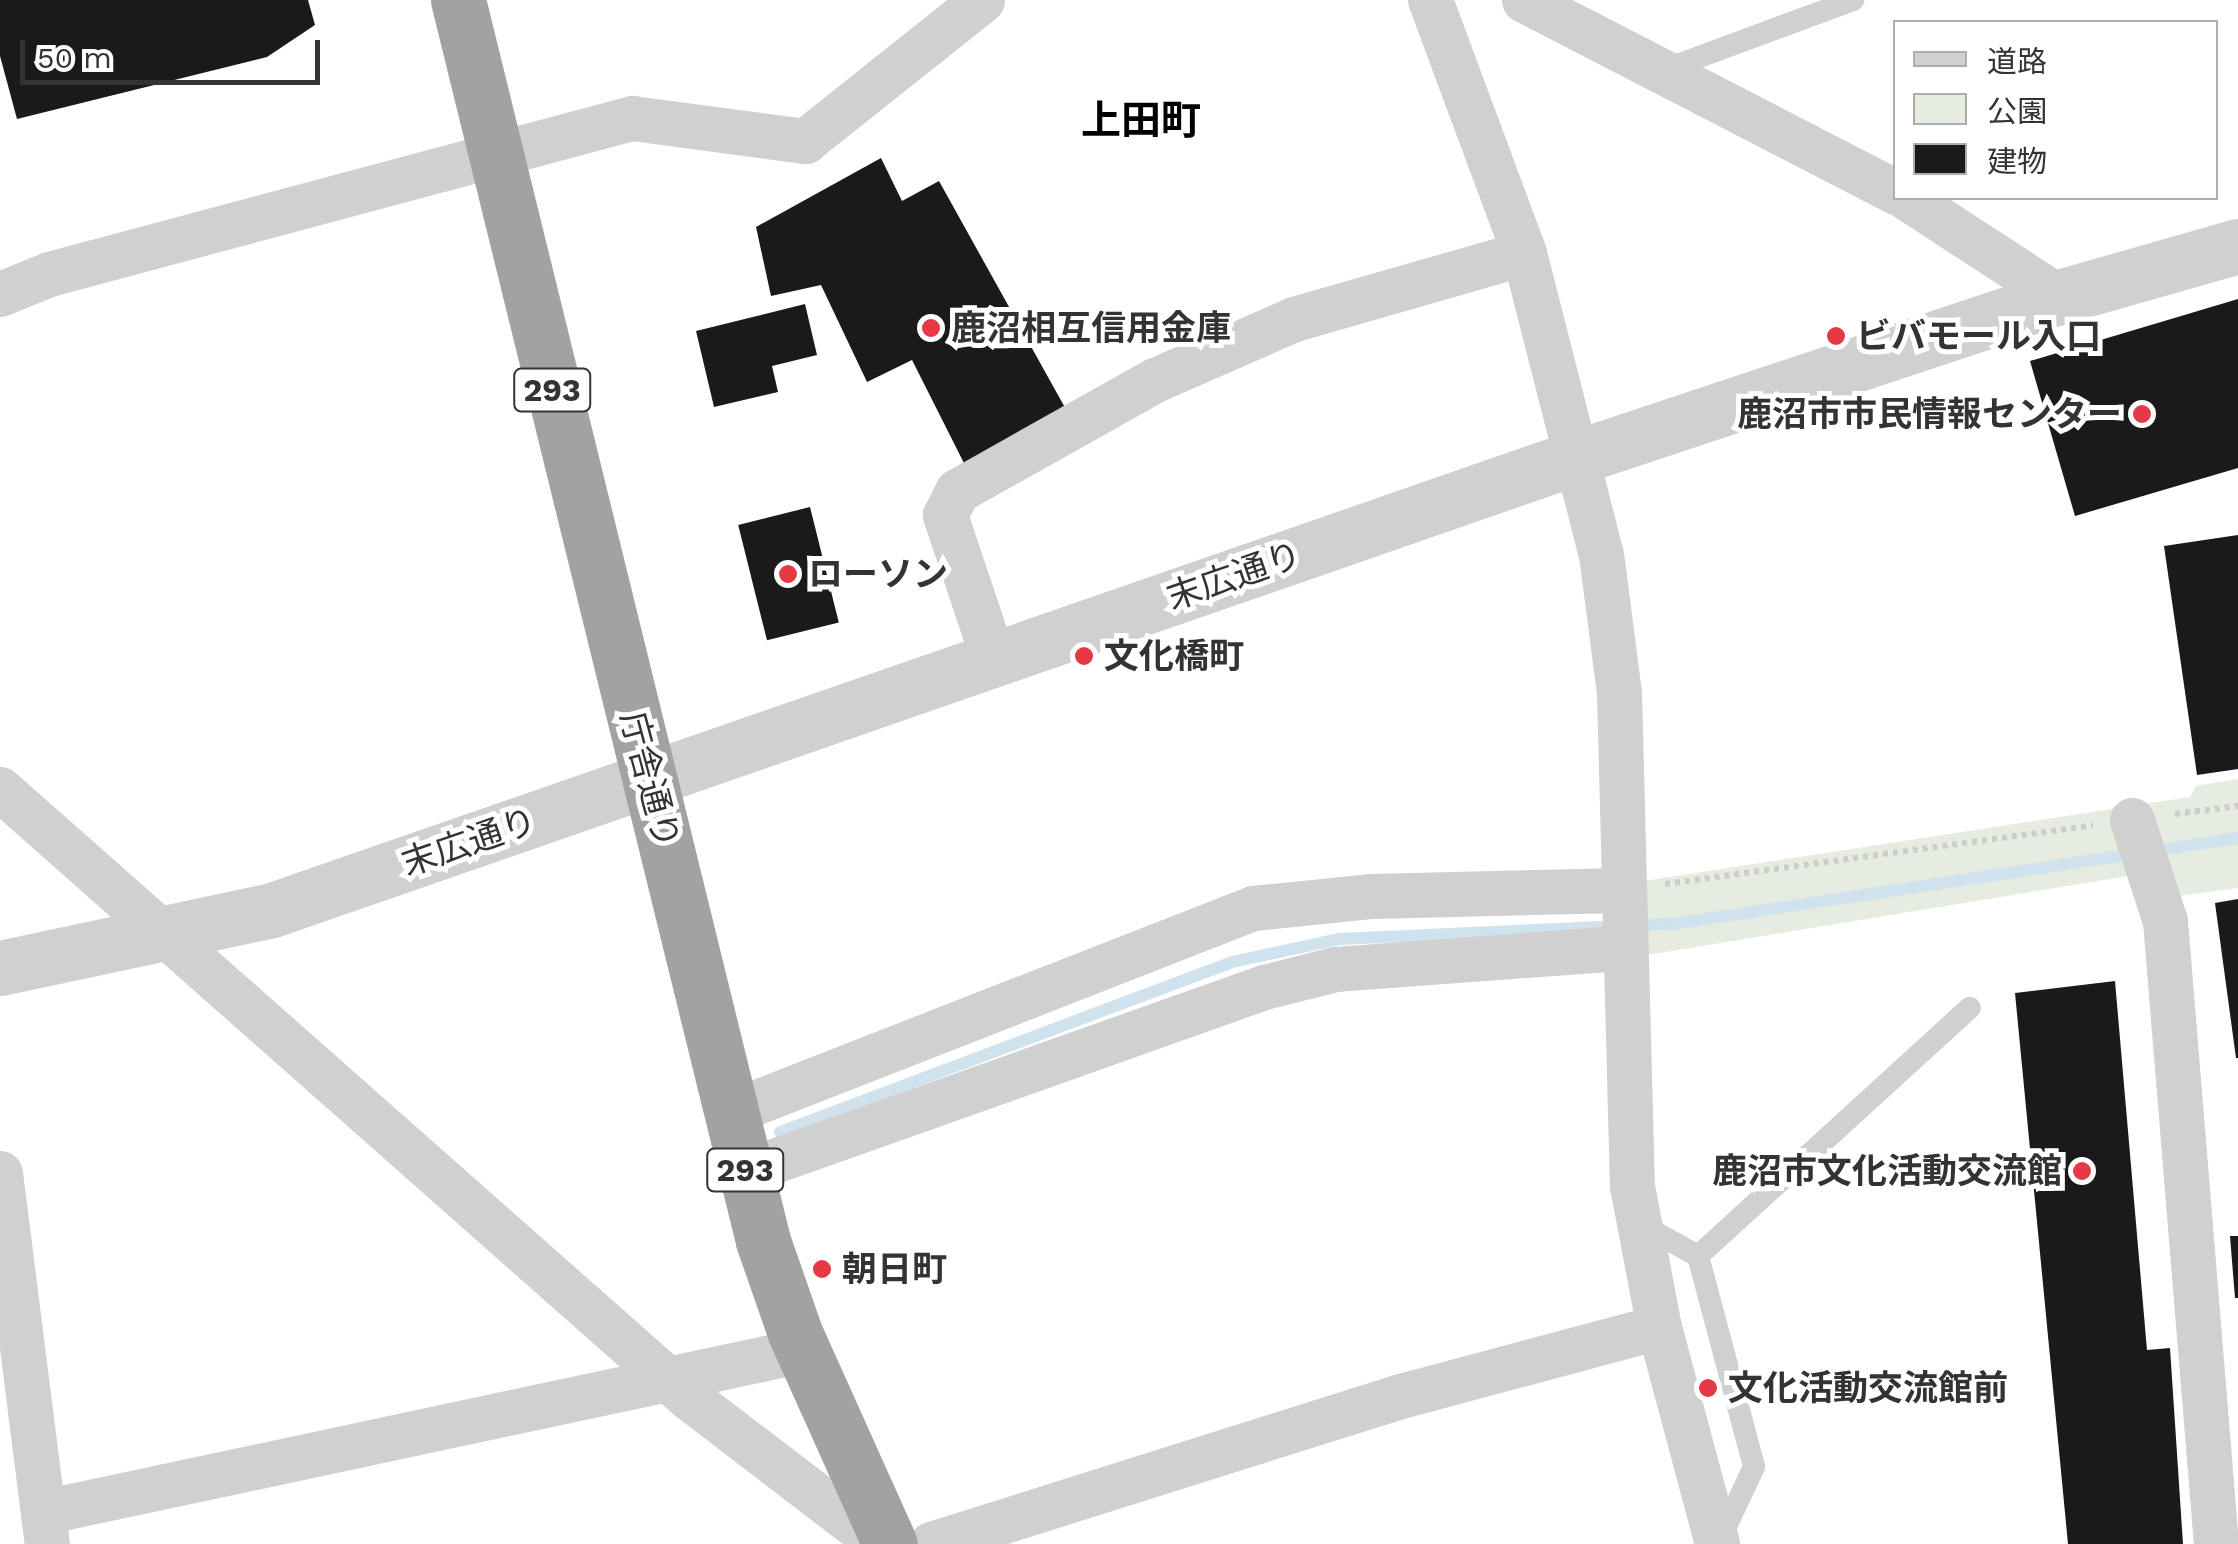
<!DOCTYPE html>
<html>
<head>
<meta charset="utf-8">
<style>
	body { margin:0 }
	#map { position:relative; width:2238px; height:1544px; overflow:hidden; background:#fff; font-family:"Work Sans","Noto Sans JP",sans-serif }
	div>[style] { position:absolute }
	.green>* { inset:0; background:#e6ecdf }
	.stream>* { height:12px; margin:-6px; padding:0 6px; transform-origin:6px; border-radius:6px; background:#cfe2ee }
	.building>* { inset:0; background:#1a1a1a; transform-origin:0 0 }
	.path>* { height:6px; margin-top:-3px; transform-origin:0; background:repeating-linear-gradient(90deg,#cdcdcd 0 5px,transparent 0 10px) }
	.service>* { height:22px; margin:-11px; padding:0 11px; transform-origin:11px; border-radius:11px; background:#d0d0d0 }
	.minor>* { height:45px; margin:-22.5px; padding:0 22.5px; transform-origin:22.5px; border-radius:22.5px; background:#d0d0d0 }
	.tertiary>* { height:55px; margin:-27.5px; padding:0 27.5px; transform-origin:27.5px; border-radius:27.5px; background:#d0d0d0 }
	.trunk>* { height:55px; margin:-27.5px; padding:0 27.5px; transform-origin:27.5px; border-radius:27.5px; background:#a2a2a2 }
	.dots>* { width:28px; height:28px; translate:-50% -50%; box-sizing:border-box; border:5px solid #fff; border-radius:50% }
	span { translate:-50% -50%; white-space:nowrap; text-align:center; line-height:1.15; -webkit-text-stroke:10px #fff; paint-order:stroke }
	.shield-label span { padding:2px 8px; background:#fff; border:2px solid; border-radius:8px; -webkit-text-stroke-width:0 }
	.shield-label { font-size:32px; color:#333; font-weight:700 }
	.poi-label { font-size:35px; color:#333; font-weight:700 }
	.left { translate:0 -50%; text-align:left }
	.right { translate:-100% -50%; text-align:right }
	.street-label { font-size:35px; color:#333 }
	.quarter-label { font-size:40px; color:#000; font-weight:700 }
	.legend { position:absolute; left:1893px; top:20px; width:325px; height:180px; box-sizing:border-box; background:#fff; border:2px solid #adadad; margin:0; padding:12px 18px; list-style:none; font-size:30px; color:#333 }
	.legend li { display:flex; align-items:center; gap:20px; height:50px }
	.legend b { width:50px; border:2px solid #adadad }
	.scale { position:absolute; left:20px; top:40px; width:300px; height:45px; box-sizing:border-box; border:5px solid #333; border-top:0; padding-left:12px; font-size:30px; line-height:35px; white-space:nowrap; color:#333; -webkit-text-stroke:8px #fff; paint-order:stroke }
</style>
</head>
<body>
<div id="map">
	<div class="green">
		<div style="clip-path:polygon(2238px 779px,2238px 888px,2178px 896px,2159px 871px,1647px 955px,1643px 881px,2190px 797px,2196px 786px)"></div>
	</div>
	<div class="stream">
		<div style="left:780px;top:1132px;width:483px;rotate:-20.6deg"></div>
		<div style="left:1232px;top:962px;width:109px;rotate:-12.1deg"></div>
		<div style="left:1339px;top:939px;width:334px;rotate:-2.6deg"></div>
		<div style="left:1673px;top:924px;width:572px;rotate:-8.65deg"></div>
	</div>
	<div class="building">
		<div style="clip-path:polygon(0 0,308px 0,315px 25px,267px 57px,17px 119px,0 56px)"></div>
		<div style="clip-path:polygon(881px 158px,902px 201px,939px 181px,1068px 413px,970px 475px,912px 360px,867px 382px,821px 285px,771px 296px,756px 227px)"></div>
		<div style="clip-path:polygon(2238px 299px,2238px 468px,2075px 516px,2030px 361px)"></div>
		<div style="clip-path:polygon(805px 304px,817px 355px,772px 366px,778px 392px,714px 407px,696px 331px)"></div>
		<div style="left:810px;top:507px;width:119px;height:74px;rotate:76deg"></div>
		<div style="clip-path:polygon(2238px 535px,2238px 769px,2197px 775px,2164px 546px)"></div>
		<div style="clip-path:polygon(2238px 899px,2238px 1058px,2236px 1058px,2215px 903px)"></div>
		<div style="clip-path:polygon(2115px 981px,2147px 1350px,2170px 1348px,2183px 1544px,2068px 1544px,2015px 993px)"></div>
		<div style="clip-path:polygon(2230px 1236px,2238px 1236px,2238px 1298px,2235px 1298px)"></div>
	</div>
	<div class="path">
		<div style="left:2175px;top:814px;width:64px;rotate:-7.2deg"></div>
		<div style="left:1665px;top:884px;width:432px;rotate:-7.8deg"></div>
	</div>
	<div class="service">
		<div style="left:1664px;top:70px;width:202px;rotate:-20.3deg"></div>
		<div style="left:1638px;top:1223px;width:68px;rotate:28.8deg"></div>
		<div style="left:1698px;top:1256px;width:218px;rotate:75.1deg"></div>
		<div style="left:1754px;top:1467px;width:82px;rotate:115.3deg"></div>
		<div style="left:1698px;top:1256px;width:368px;rotate:-42.4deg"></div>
	</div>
	<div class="minor">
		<div style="left:1430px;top:0;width:270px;rotate:69.6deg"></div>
		<div style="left:1524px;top:253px;width:311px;rotate:75.7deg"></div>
		<div style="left:1601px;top:554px;width:139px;rotate:82.6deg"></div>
		<div style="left:1619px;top:692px;width:494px;rotate:88.5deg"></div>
		<div style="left:1632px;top:1186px;width:144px;rotate:79.2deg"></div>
		<div style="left:1659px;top:1327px;width:225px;rotate:75deg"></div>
		<div style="left:1524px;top:0;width:419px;rotate:27.3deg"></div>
		<div style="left:1907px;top:198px;width:181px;rotate:33.1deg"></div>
		<div style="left:0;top:294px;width:53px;rotate:-22.2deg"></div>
		<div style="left:49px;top:274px;width:604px;rotate:-14.98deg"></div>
		<div style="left:632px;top:118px;width:175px;rotate:7.6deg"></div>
		<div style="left:805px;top:141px;width:226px;rotate:-38.5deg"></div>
		<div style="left:993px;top:658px;width:151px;rotate:-108.6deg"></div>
		<div style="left:945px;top:515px;width:27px;rotate:-63deg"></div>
		<div style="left:957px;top:491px;width:227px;rotate:-29.3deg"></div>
		<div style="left:1155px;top:380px;width:152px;rotate:-23.7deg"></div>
		<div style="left:1294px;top:319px;width:239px;rotate:-16deg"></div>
		<div style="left:0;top:789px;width:920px;rotate:41.47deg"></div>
		<div style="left:689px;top:1398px;width:240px;rotate:37.4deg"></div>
		<div style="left:2132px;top:820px;width:106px;rotate:71.9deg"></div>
		<div style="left:2165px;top:921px;width:625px;rotate:85.32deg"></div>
		<div style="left:731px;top:1112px;width:560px;rotate:-21.35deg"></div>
		<div style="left:1253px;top:908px;width:120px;rotate:-5.8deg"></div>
		<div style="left:1372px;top:896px;width:250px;rotate:-1.4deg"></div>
		<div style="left:746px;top:1171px;width:550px;rotate:-19.56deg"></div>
		<div style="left:1264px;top:987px;width:73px;rotate:-14.2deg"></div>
		<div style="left:1335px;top:969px;width:290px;rotate:-4.2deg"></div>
		<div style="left:0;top:1173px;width:374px;rotate:82.8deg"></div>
		<div style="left:43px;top:1512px;width:777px;rotate:-12.03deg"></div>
		<div style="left:931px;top:1544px;width:489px;rotate:-17.5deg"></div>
		<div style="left:1397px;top:1397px;width:271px;rotate:-15deg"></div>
	</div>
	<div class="tertiary">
		<div style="left:0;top:968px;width:278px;rotate:-12deg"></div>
		<div style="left:272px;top:910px;width:1381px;rotate:-19.14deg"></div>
		<div style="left:1577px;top:457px;width:508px;rotate:-18.36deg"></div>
		<div style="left:2059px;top:297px;width:186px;rotate:-15.9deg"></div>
	</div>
	<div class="trunk">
		<div style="left:458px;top:0;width:1278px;rotate:76.19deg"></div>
		<div style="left:763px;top:1241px;width:97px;rotate:70.8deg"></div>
		<div style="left:795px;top:1333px;width:231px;rotate:65.8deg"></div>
	</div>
	<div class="dots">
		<div style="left:931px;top:328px;background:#e63946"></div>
		<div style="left:1836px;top:336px;background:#e63946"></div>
		<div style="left:2142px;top:414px;background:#e63946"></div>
		<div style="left:788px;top:574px;background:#e63946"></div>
		<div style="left:1084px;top:656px;background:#e63946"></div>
		<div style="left:2082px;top:1171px;background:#e63946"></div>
		<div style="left:822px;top:1269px;background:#e63946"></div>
		<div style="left:1708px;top:1388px;background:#e63946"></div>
	</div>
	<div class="shield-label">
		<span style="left:552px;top:390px">293</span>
		<span style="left:745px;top:1170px">293</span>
	</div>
	<div class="poi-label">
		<span class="left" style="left:951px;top:328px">鹿沼相互信用金庫</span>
		<span class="left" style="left:1856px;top:336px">ビバモール入口</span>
		<span class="right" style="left:2122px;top:414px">鹿沼市市民情報センター</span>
		<span class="left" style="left:808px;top:574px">ローソン</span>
		<span class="left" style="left:1104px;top:656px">文化橋町</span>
		<span class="right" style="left:2062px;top:1171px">鹿沼市文化活動交流館</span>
		<span class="left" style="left:842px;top:1269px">朝日町</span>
		<span class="left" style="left:1728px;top:1388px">文化活動交流館前</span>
	</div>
	<div class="street-label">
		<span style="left:1234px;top:576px;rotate:-19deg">末広通り</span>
		<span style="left:650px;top:780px;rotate:75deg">庁舎通り</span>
		<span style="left:469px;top:842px;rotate:-19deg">末広通り</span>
	</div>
	<div class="quarter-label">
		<span style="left:1141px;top:121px">上田町</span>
	</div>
	<ul class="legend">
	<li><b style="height:12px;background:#d0d0d0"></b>道路</li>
	<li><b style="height:28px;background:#e6ecdf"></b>公園</li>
	<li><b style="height:28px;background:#1a1a1a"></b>建物</li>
	</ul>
	<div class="scale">50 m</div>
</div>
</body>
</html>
